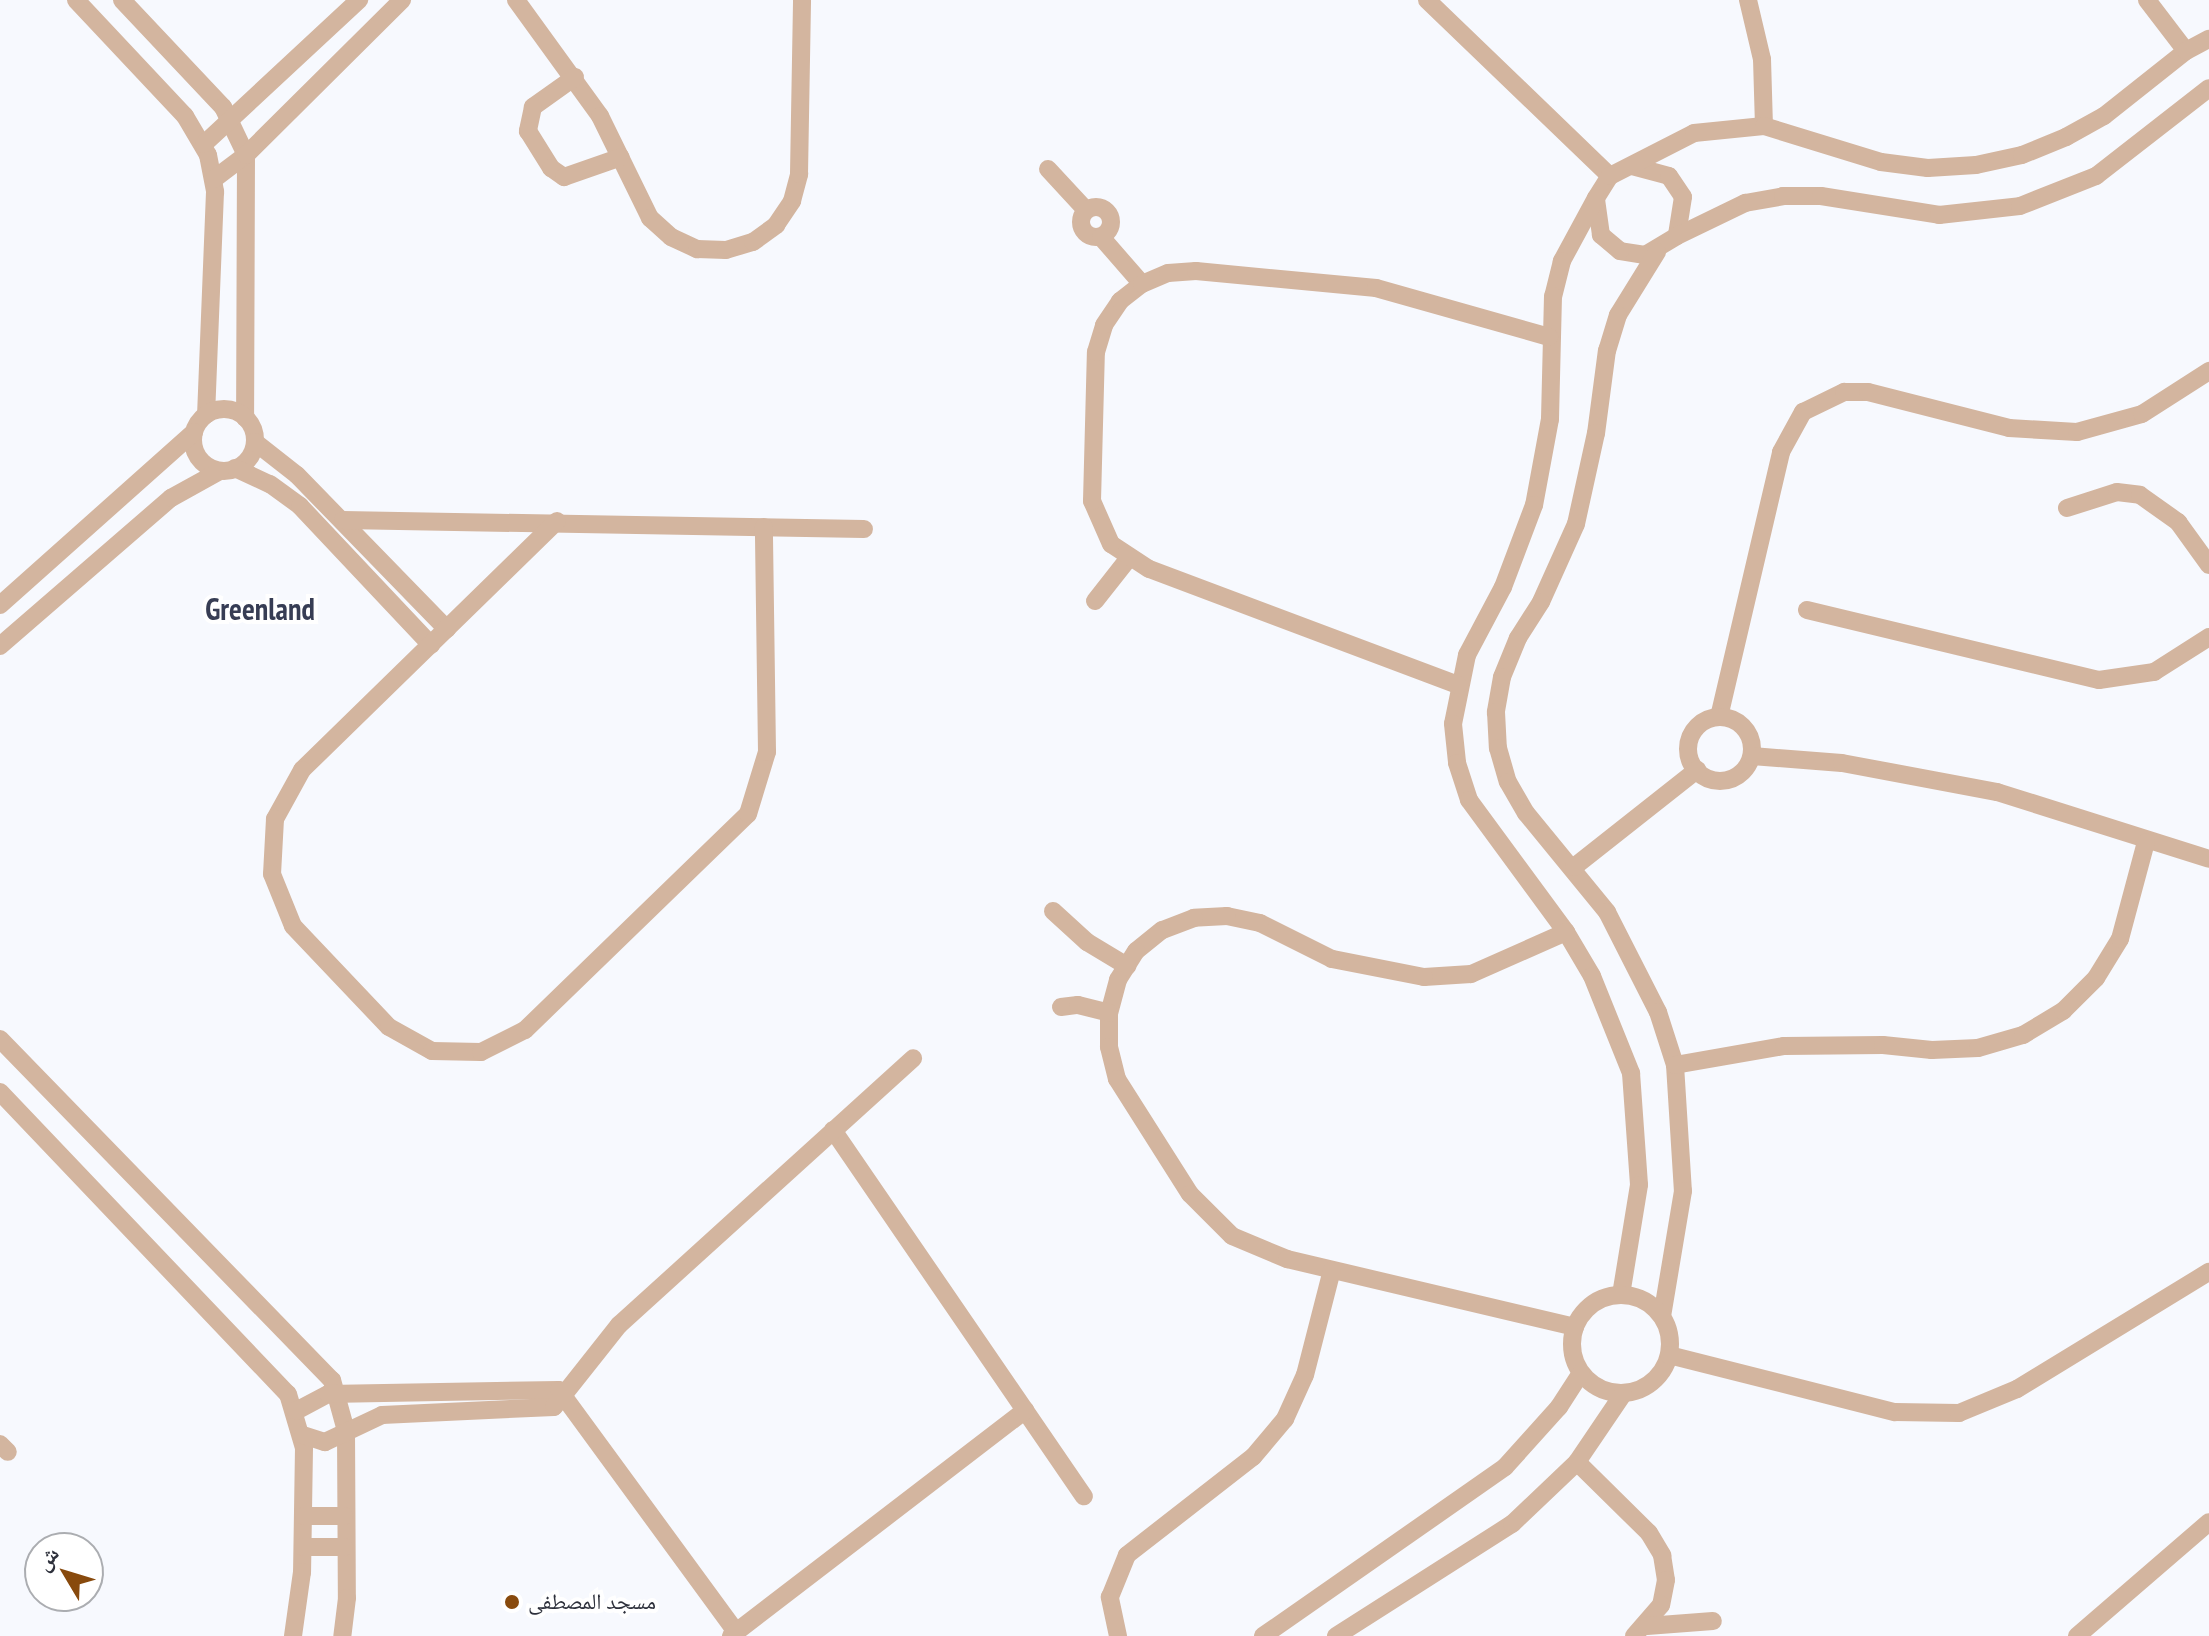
<!DOCTYPE html>
<html>
<head>
<meta charset="utf-8">
<style>
	body { margin:0 }
	#map { position:relative; width:2209px; height:1636px; overflow:hidden; background:#f7f9fe; font-family:"PT Sans Narrow","Noto Naskh Arabic",sans-serif }
	div>[style] { position:absolute }
	.street>* { height:18px; margin:-9px; padding:0 9px; transform-origin:9px; border-radius:9px; background:#d3b59f }
	.street>.ring { margin:-9px; padding:0; box-sizing:content-box; background:none; border:18px solid #d3b59f; border-radius:50% }
	.dots>* { width:22px; height:22px; translate:-50% -50%; box-sizing:border-box; border:4px solid #fff; border-radius:50% }
	span { translate:-50% -50%; white-space:nowrap; text-align:center; line-height:1.15; -webkit-text-stroke:8px #fff; paint-order:stroke }
	.poi-label { font-size:22px; color:#2e313c }
	.left { translate:0 -50%; text-align:left }
	.district-label { font-size:30px; color:#373d54; font-weight:700 }
	.north { position:absolute; left:24px; top:1532px; width:80px; height:80px; box-sizing:border-box; background:#fff; border:2px solid #abadb1; border-radius:50%; rotate:308deg; font-size:22px; font-weight:700; line-height:32px; text-align:center; color:#2e313c }
	.north::after { content:''; display:block; margin:auto; width:28px; height:36px; background:#884a0d; clip-path:polygon(50% 0,100% 100%,50% 72%,0 100%) }
</style>
</head>
<body>
<div id="map">
	<div class="street">
		<div style="left:76px;top:0;width:159px;rotate:46.8deg"></div>
		<div style="left:185px;top:116px;width:45px;rotate:59.5deg"></div>
		<div style="left:208px;top:155px;width:38px;rotate:79deg"></div>
		<div style="left:215px;top:192px;width:223px;rotate:92.3deg"></div>
		<div style="left:122px;top:0;width:147px;rotate:46.7deg"></div>
		<div style="left:223px;top:107px;width:53px;rotate:64.4deg"></div>
		<div style="left:246px;top:155px;width:263px;rotate:90.2deg"></div>
		<div style="left:516px;top:0;width:143px;rotate:54.1deg"></div>
		<div style="left:600px;top:116px;width:114px;rotate:63.9deg"></div>
		<div style="left:650px;top:218px;width:28px;rotate:42deg"></div>
		<div style="left:671px;top:237px;width:29px;rotate:25deg"></div>
		<div style="left:697px;top:249px;width:29px;rotate:2deg"></div>
		<div style="left:726px;top:250px;width:28px;rotate:-17deg"></div>
		<div style="left:753px;top:242px;width:29px;rotate:-36deg"></div>
		<div style="left:776px;top:225px;width:29px;rotate:-56deg"></div>
		<div style="left:792px;top:201px;width:28px;rotate:-75deg"></div>
		<div style="left:799px;top:174px;width:174px;rotate:-89deg"></div>
		<div style="left:1427px;top:0;width:254px;rotate:43.9deg"></div>
		<div style="left:1748px;top:0;width:61px;rotate:76.7deg"></div>
		<div style="left:1762px;top:59px;width:67px;rotate:88.3deg"></div>
		<div style="left:2147px;top:0;width:64px;rotate:52.6deg"></div>
		<div style="left:575px;top:77px;width:52px;rotate:144.5deg"></div>
		<div style="left:533px;top:107px;width:25px;rotate:102deg"></div>
		<div style="left:528px;top:131px;width:44px;rotate:58.1deg"></div>
		<div style="left:551px;top:168px;width:16px;rotate:35deg"></div>
		<div style="left:564px;top:177px;width:60px;rotate:-19.3deg"></div>
		<div style="left:204px;top:144px;width:212px;rotate:-42.9deg"></div>
		<div style="left:1632px;top:166px;width:38px;rotate:15deg"></div>
		<div style="left:1669px;top:176px;width:25px;rotate:56deg"></div>
		<div style="left:1683px;top:197px;width:39px;rotate:99deg"></div>
		<div style="left:1677px;top:236px;width:37px;rotate:149deg"></div>
		<div style="left:1645px;top:255px;width:25px;rotate:-171deg"></div>
		<div style="left:1620px;top:251px;width:25px;rotate:-140deg"></div>
		<div style="left:1601px;top:235px;width:37px;rotate:-98deg"></div>
		<div style="left:1596px;top:198px;width:26px;rotate:-58deg"></div>
		<div style="left:1610px;top:176px;width:94px;rotate:-27.1deg"></div>
		<div style="left:1694px;top:133px;width:70px;rotate:-5.7deg"></div>
		<div style="left:1764px;top:126px;width:122px;rotate:17.1deg"></div>
		<div style="left:1881px;top:162px;width:47px;rotate:7.3deg"></div>
		<div style="left:1928px;top:168px;width:48px;rotate:-3.6deg"></div>
		<div style="left:1976px;top:165px;width:47px;rotate:-12.3deg"></div>
		<div style="left:2022px;top:155px;width:48px;rotate:-22.2deg"></div>
		<div style="left:2066px;top:137px;width:43px;rotate:-28.9deg"></div>
		<div style="left:2104px;top:116px;width:105px;rotate:-38.4deg"></div>
		<div style="left:2186px;top:51px;width:26px;rotate:-28deg"></div>
		<div style="left:1048px;top:169px;width:56px;rotate:47.2deg"></div>
		<div style="left:214px;top:179px;width:40px;rotate:-37deg"></div>
		<div style="left:246px;top:155px;width:220px;rotate:-44.8deg"></div>
		<div style="left:1596px;top:198px;width:72px;rotate:118.4deg"></div>
		<div style="left:1562px;top:261px;width:36px;rotate:104deg"></div>
		<div style="left:1553px;top:296px;width:123px;rotate:91.4deg"></div>
		<div style="left:1550px;top:419px;width:87px;rotate:100.5deg"></div>
		<div style="left:1534px;top:505px;width:88px;rotate:110.7deg"></div>
		<div style="left:1503px;top:587px;width:77px;rotate:117.9deg"></div>
		<div style="left:1467px;top:655px;width:70px;rotate:101.5deg"></div>
		<div style="left:1453px;top:724px;width:39px;rotate:84deg"></div>
		<div style="left:1457px;top:763px;width:39px;rotate:72deg"></div>
		<div style="left:1469px;top:800px;width:164px;rotate:53.7deg"></div>
		<div style="left:1566px;top:932px;width:51px;rotate:59.4deg"></div>
		<div style="left:1592px;top:976px;width:105px;rotate:68.1deg"></div>
		<div style="left:1631px;top:1073px;width:112px;rotate:85.9deg"></div>
		<div style="left:1639px;top:1185px;width:111px;rotate:99.3deg"></div>
		<div class="ring" style="left:1081px;top:207px;width:12px;height:12px"></div>
		<div style="left:1677px;top:236px;width:76px;rotate:-25.9deg"></div>
		<div style="left:1745px;top:203px;width:39px;rotate:-10deg"></div>
		<div style="left:1783px;top:196px;width:38px"></div>
		<div style="left:1821px;top:196px;width:120px;rotate:9.1deg"></div>
		<div style="left:1939px;top:215px;width:81px;rotate:-6.3deg"></div>
		<div style="left:2020px;top:206px;width:82px;rotate:-21.5deg"></div>
		<div style="left:2096px;top:176px;width:143px;rotate:-37.9deg"></div>
		<div style="left:1101px;top:237px;width:62px;rotate:48.9deg"></div>
		<div style="left:1657px;top:252px;width:74px;rotate:121.8deg"></div>
		<div style="left:1618px;top:315px;width:37px;rotate:107deg"></div>
		<div style="left:1607px;top:350px;width:84px;rotate:97.5deg"></div>
		<div style="left:1596px;top:433px;width:93px;rotate:102.4deg"></div>
		<div style="left:1576px;top:524px;width:85px;rotate:114.2deg"></div>
		<div style="left:1541px;top:602px;width:43px;rotate:122.6deg"></div>
		<div style="left:1518px;top:638px;width:42px;rotate:112.3deg"></div>
		<div style="left:1502px;top:677px;width:36px;rotate:100deg"></div>
		<div style="left:1496px;top:712px;width:36px;rotate:87deg"></div>
		<div style="left:1498px;top:748px;width:35px;rotate:74deg"></div>
		<div style="left:1508px;top:782px;width:36px;rotate:60deg"></div>
		<div style="left:1526px;top:813px;width:128px;rotate:50.7deg"></div>
		<div style="left:1607px;top:912px;width:112px;rotate:63deg"></div>
		<div style="left:1658px;top:1012px;width:56px;rotate:72.2deg"></div>
		<div style="left:1675px;top:1065px;width:126px;rotate:86.4deg"></div>
		<div style="left:1683px;top:1191px;width:127px;rotate:99.5deg"></div>
		<div class="ring" style="left:193px;top:409px;width:44px;height:44px"></div>
		<div style="left:255px;top:442px;width:53px;rotate:38.2deg"></div>
		<div style="left:297px;top:475px;width:215px;rotate:45.8deg"></div>
		<div style="left:235px;top:468px;width:38px;rotate:25deg"></div>
		<div style="left:270px;top:484px;width:37px;rotate:36deg"></div>
		<div style="left:300px;top:506px;width:191px;rotate:46.7deg"></div>
		<div style="left:2067px;top:508px;width:52px;rotate:-17.7deg"></div>
		<div style="left:2117px;top:492px;width:23px;rotate:7deg"></div>
		<div style="left:2140px;top:495px;width:47px;rotate:35.4deg"></div>
		<div style="left:2178px;top:522px;width:53px;rotate:54.2deg"></div>
		<div style="left:343px;top:520px;width:521px;rotate:0.99deg"></div>
		<div style="left:557px;top:521px;width:356px;rotate:135.7deg"></div>
		<div style="left:302px;top:770px;width:56px;rotate:118.9deg"></div>
		<div style="left:275px;top:819px;width:55px;rotate:93.1deg"></div>
		<div style="left:272px;top:874px;width:56px;rotate:68deg"></div>
		<div style="left:293px;top:926px;width:139px;rotate:46.5deg"></div>
		<div style="left:389px;top:1027px;width:49px;rotate:29.2deg"></div>
		<div style="left:432px;top:1051px;width:49px;rotate:1.2deg"></div>
		<div style="left:481px;top:1052px;width:49px;rotate:-26.6deg"></div>
		<div style="left:525px;top:1030px;width:310px;rotate:-44.1deg"></div>
		<div style="left:748px;top:814px;width:65px;rotate:-73deg"></div>
		<div style="left:767px;top:752px;width:225px;rotate:-90.8deg"></div>
		<div style="left:1095px;top:601px;width:53px;rotate:-51.8deg"></div>
		<div style="left:0;top:605px;width:260px;rotate:-41.7deg"></div>
		<div style="left:1807px;top:610px;width:300px;rotate:13.5deg"></div>
		<div style="left:2099px;top:680px;width:56px;rotate:-8.3deg"></div>
		<div style="left:2154px;top:672px;width:65px;rotate:-32.5deg"></div>
		<div style="left:0;top:646px;width:226px;rotate:-40.9deg"></div>
		<div style="left:171px;top:498px;width:56px;rotate:-28.9deg"></div>
		<div style="left:1458px;top:685px;width:330px;rotate:-159.4deg"></div>
		<div style="left:1149px;top:569px;width:45px;rotate:-146.7deg"></div>
		<div style="left:1111px;top:544px;width:47px;rotate:-113.8deg"></div>
		<div style="left:1092px;top:501px;width:149px;rotate:-88.5deg"></div>
		<div style="left:1096px;top:352px;width:28px;rotate:-73deg"></div>
		<div style="left:1104px;top:325px;width:29px;rotate:-56deg"></div>
		<div style="left:1120px;top:301px;width:28px;rotate:-38deg"></div>
		<div style="left:1142px;top:284px;width:28px;rotate:-23deg"></div>
		<div style="left:1168px;top:273px;width:28px;rotate:-4deg"></div>
		<div style="left:1196px;top:271px;width:181px;rotate:5.4deg"></div>
		<div style="left:1376px;top:288px;width:180px;rotate:15.8deg"></div>
		<div style="left:1719px;top:717px;width:272px;rotate:-76.8deg"></div>
		<div style="left:1781px;top:452px;width:46px;rotate:-61.2deg"></div>
		<div style="left:1803px;top:412px;width:46px;rotate:-26deg"></div>
		<div style="left:1844px;top:392px;width:24px"></div>
		<div style="left:1868px;top:392px;width:146px;rotate:14.3deg"></div>
		<div style="left:2009px;top:428px;width:68px;rotate:3.4deg"></div>
		<div style="left:2077px;top:432px;width:67px;rotate:-15.5deg"></div>
		<div style="left:2142px;top:414px;width:80px;rotate:-32.7deg"></div>
		<div class="ring" style="left:1688px;top:717px;width:46px;height:46px"></div>
		<div style="left:1752px;top:756px;width:90px;rotate:4.4deg"></div>
		<div style="left:1842px;top:763px;width:158px;rotate:10.6deg"></div>
		<div style="left:1997px;top:792px;width:222px;rotate:17.5deg"></div>
		<div style="left:1574px;top:867px;width:157px;rotate:-38.3deg"></div>
		<div style="left:1053px;top:911px;width:46px;rotate:42.4deg"></div>
		<div style="left:1087px;top:942px;width:47px;rotate:31deg"></div>
		<div style="left:1566px;top:932px;width:104px;rotate:156.1deg"></div>
		<div style="left:1471px;top:974px;width:47px;rotate:176.3deg"></div>
		<div style="left:1424px;top:977px;width:94px;rotate:-168.9deg"></div>
		<div style="left:1332px;top:959px;width:80px;rotate:-153.4deg"></div>
		<div style="left:1260px;top:923px;width:34px;rotate:-168deg"></div>
		<div style="left:1227px;top:916px;width:33px;rotate:177deg"></div>
		<div style="left:1194px;top:918px;width:34px;rotate:159deg"></div>
		<div style="left:1162px;top:930px;width:33px;rotate:141deg"></div>
		<div style="left:1136px;top:951px;width:34px;rotate:122deg"></div>
		<div style="left:1118px;top:980px;width:34px;rotate:105deg"></div>
		<div style="left:1109px;top:1013px;width:34px;rotate:90deg"></div>
		<div style="left:1109px;top:1047px;width:33px;rotate:76deg"></div>
		<div style="left:1117px;top:1079px;width:136px;rotate:57.6deg"></div>
		<div style="left:1190px;top:1194px;width:59px;rotate:45deg"></div>
		<div style="left:1232px;top:1236px;width:60px;rotate:22.7deg"></div>
		<div style="left:1287px;top:1259px;width:296px;rotate:13.3deg"></div>
		<div style="left:1061px;top:1007px;width:17px;rotate:-7deg"></div>
		<div style="left:1078px;top:1005px;width:32px;rotate:14deg"></div>
		<div style="left:0;top:1039px;width:476px;rotate:45.8deg"></div>
		<div style="left:332px;top:1380px;width:53px;rotate:74.6deg"></div>
		<div style="left:346px;top:1431px;width:167px;rotate:89.7deg"></div>
		<div style="left:347px;top:1598px;width:38px;rotate:97deg"></div>
		<div style="left:1675px;top:1065px;width:111px;rotate:-9.9deg"></div>
		<div style="left:1784px;top:1046px;width:99px;rotate:-0.6deg"></div>
		<div style="left:1883px;top:1045px;width:49px;rotate:5.8deg"></div>
		<div style="left:1932px;top:1050px;width:46px;rotate:-2.5deg"></div>
		<div style="left:1978px;top:1048px;width:47px;rotate:-16.1deg"></div>
		<div style="left:2023px;top:1035px;width:47px;rotate:-31deg"></div>
		<div style="left:2063px;top:1011px;width:47px;rotate:-45deg"></div>
		<div style="left:2096px;top:978px;width:46px;rotate:-58.4deg"></div>
		<div style="left:2120px;top:939px;width:100px;rotate:-75deg"></div>
		<div style="left:0;top:1092px;width:417px;rotate:46.4deg"></div>
		<div style="left:288px;top:1394px;width:56px;rotate:73.5deg"></div>
		<div style="left:304px;top:1448px;width:124px;rotate:90.9deg"></div>
		<div style="left:302px;top:1572px;width:65px;rotate:98deg"></div>
		<div style="left:833px;top:1130px;width:444px;rotate:55.6deg"></div>
		<div class="ring" style="left:1572px;top:1295px;width:80px;height:80px"></div>
		<div style="left:1669px;top:1355px;width:233px;rotate:14.2deg"></div>
		<div style="left:1895px;top:1412px;width:64px;rotate:0.9deg"></div>
		<div style="left:1959px;top:1413px;width:63px;rotate:-22.5deg"></div>
		<div style="left:2017px;top:1389px;width:225px;rotate:-31.4deg"></div>
		<div style="left:296px;top:1411px;width:36px;rotate:-28deg"></div>
		<div style="left:328px;top:1394px;width:231px;rotate:-1deg"></div>
		<div style="left:559px;top:1390px;width:300px;rotate:53.8deg"></div>
		<div style="left:303px;top:1435px;width:23px;rotate:18deg"></div>
		<div style="left:325px;top:1442px;width:63px;rotate:-25.3deg"></div>
		<div style="left:382px;top:1415px;width:172px;rotate:-2.7deg"></div>
		<div style="left:554px;top:1407px;width:105px;rotate:-51.6deg"></div>
		<div style="left:619px;top:1325px;width:397px;rotate:-42.2deg"></div>
		<div style="left:0;top:1444px;width:11px;rotate:45deg"></div>
		<div style="left:1577px;top:1462px;width:101px;rotate:44.6deg"></div>
		<div style="left:1649px;top:1533px;width:26px;rotate:59deg"></div>
		<div style="left:1662px;top:1555px;width:25px;rotate:81deg"></div>
		<div style="left:1666px;top:1580px;width:25px;rotate:101deg"></div>
		<div style="left:1661px;top:1605px;width:41px;rotate:131.1deg"></div>
		<div style="left:304px;top:1516px;width:40px"></div>
		<div style="left:303px;top:1547px;width:41px"></div>
		<div style="left:1647px;top:1626px;width:66px;rotate:-4.3deg"></div>
		<div style="left:731px;top:1636px;width:371px;rotate:-37.5deg"></div>
		<div style="left:1118px;top:1636px;width:40px;rotate:-102deg"></div>
		<div style="left:1110px;top:1597px;width:45px;rotate:-68deg"></div>
		<div style="left:1127px;top:1555px;width:160px;rotate:-37.9deg"></div>
		<div style="left:1253px;top:1457px;width:50px;rotate:-49.9deg"></div>
		<div style="left:1285px;top:1419px;width:48px;rotate:-65.6deg"></div>
		<div style="left:1305px;top:1375px;width:108px;rotate:-75.6deg"></div>
		<div style="left:1263px;top:1636px;width:295px;rotate:-34.9deg"></div>
		<div style="left:1505px;top:1467px;width:81px;rotate:-48deg"></div>
		<div style="left:1559px;top:1407px;width:40px;rotate:-57.1deg"></div>
		<div style="left:1336px;top:1636px;width:209px;rotate:-32.5deg"></div>
		<div style="left:1512px;top:1524px;width:90px;rotate:-43.6deg"></div>
		<div style="left:1577px;top:1462px;width:82px;rotate:-55.9deg"></div>
		<div style="left:2077px;top:1636px;width:174px;rotate:-40.8deg"></div>
	</div>
	<div class="dots">
		<div style="left:512px;top:1602px;background:#884a0d"></div>
	</div>
	<div class="poi-label">
		<span class="left" style="left:528px;top:1602px">مسجد المصطفى</span>
	</div>
	<div class="district-label">
		<span style="left:260px;top:609px">Greenland</span>
	</div>
	<div class="north">ش</div>
</div>
</body>
</html>
